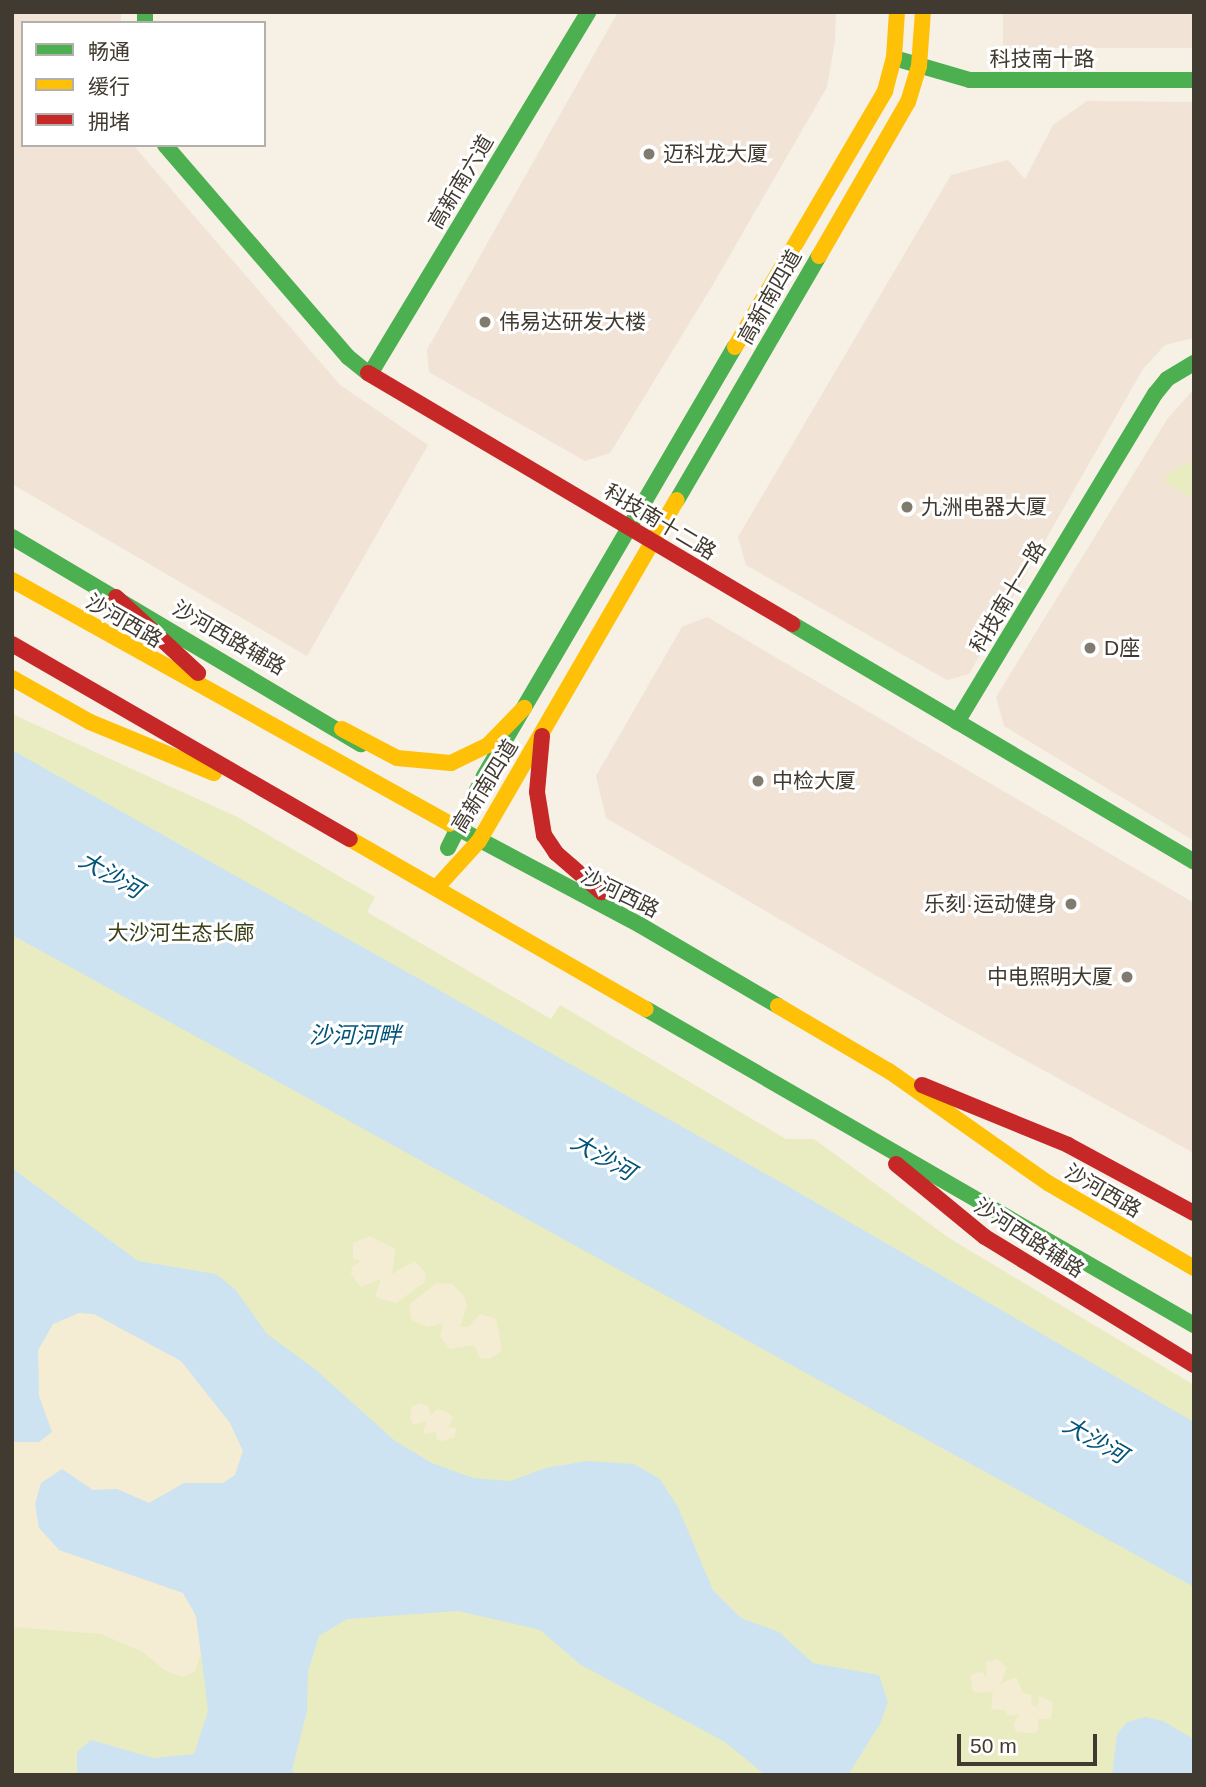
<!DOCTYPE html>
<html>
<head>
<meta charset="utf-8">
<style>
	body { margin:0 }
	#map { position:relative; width:1206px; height:1787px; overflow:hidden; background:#f6f0e5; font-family:Helvetica,"Noto Sans SC",sans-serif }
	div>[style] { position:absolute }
	.commercial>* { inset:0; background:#f1e3d6; transform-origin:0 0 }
	.green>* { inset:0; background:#e9ecc0 }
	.sand>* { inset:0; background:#f5edd3 }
	.water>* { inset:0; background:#cde3f1 }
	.fast>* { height:16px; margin:-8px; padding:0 8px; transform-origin:8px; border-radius:8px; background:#4caf50 }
	.slow>* { height:16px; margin:-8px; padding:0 8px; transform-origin:8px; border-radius:8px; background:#ffc107 }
	.jam>* { height:16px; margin:-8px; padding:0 8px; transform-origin:8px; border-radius:8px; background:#c62828 }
	.dots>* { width:19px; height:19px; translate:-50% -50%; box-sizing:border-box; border:4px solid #fff; border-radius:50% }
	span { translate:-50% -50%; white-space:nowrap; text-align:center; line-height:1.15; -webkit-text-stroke:6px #fff; paint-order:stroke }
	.street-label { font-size:21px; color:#403a30 }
	.poi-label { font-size:21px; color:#403a30 }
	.left { translate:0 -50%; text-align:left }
	.right { translate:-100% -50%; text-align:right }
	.park-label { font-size:21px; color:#3b4016 }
	.water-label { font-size:23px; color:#005379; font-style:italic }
	.frame { position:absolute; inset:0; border:14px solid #403a30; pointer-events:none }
	.legend { position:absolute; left:21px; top:21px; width:245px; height:126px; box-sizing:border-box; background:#fff; border:2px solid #b3b0ac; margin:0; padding:9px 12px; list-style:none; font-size:21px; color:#403a30 }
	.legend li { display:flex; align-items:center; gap:14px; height:35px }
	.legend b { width:35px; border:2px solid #b3b0ac }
	.scale { position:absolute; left:957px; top:1734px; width:140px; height:32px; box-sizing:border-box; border:4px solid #403a30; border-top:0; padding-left:9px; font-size:21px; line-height:24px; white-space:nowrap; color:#403a30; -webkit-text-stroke:5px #fff; paint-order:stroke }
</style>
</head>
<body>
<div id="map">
	<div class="commercial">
		<div style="clip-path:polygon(12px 12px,121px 12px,121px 23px,23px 23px,23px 145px,133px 145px,340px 385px,428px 445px,307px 656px,12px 484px)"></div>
		<div style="clip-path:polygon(618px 12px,836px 12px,835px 41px,827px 87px,712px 286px,610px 453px,585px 461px,429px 372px,427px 350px)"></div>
		<div style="left:1003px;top:12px;width:191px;height:36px"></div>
		<div style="clip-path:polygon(1087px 101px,1194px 102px,1194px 338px,1165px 345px,1143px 369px,969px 674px,947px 680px,746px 565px,738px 537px,951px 175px,1008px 160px,1025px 179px,1053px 125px)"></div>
		<div style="clip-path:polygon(1194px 389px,1194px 841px,1004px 726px,996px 697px,1168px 418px)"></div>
		<div style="clip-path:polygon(707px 617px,1194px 903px,1194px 1153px,956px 1022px,606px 818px,596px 776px,682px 627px)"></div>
	</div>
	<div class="green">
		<div style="clip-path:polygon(1194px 460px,1194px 499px,1163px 481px,1174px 469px)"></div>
		<div style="clip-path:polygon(12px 714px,237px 817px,375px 897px,367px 912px,551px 1019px,560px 1005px,786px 1139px,814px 1139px,949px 1238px,1194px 1385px,1194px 1775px,12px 1775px)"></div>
	</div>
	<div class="sand">
		<div style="clip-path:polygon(370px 1236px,395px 1249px,392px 1274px,415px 1261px,426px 1274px,425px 1282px,396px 1303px,375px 1297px,381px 1279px,361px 1287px,351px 1274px,352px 1267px,361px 1261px,353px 1259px,353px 1243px)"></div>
		<div style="clip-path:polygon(437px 1283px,452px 1284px,463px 1295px,467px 1305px,460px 1327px,468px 1327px,480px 1314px,496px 1319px,502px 1351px,488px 1359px,480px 1358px,474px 1345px,450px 1349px,440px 1337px,443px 1323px,428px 1327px,412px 1320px,409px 1305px)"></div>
		<div style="clip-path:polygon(79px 1313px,94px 1314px,181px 1361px,230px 1423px,243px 1451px,235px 1475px,223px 1483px,184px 1483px,149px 1503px,117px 1489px,93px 1490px,78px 1483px,165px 1583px,184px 1593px,196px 1616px,201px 1654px,195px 1671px,183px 1677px,166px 1671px,141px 1651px,101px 1634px,12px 1627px,12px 1442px,39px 1442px,51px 1432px,39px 1396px,38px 1350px,53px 1324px)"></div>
		<div style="clip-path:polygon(419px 1403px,428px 1406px,431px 1416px,437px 1409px,449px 1413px,453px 1418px,448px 1427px,456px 1428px,455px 1437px,443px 1441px,437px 1440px,436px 1432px,423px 1434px,426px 1422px,413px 1424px,410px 1417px,411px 1407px)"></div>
		<div style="clip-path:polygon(997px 1659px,1007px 1668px,1000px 1684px,1016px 1677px,1023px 1693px,1032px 1695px,1031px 1705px,1038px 1707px,1039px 1696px,1053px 1702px,1051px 1719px,1038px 1719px,1038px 1730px,1034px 1733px,1016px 1732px,1014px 1724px,1019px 1714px,1007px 1716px,1005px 1710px,991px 1709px,993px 1691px,977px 1693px,972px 1689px,971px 1675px,982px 1672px,987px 1677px,986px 1662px)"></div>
	</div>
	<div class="water">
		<div style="clip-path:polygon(12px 750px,791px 1188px,1194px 1422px,1194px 1587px,12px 935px)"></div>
		<div style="clip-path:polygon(12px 1168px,138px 1261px,216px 1274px,235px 1289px,267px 1334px,315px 1369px,395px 1441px,432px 1463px,473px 1478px,510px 1481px,546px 1468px,587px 1461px,634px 1464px,660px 1479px,678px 1507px,713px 1590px,741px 1618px,779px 1632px,813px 1663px,879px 1675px,888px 1702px,880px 1724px,848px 1775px,765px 1775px,725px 1742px,581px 1665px,540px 1630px,458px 1611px,347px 1619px,319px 1636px,308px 1672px,307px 1711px,292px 1770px,297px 1775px,77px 1775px,77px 1752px,91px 1740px,154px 1758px,194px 1754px,208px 1711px,201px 1654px,196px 1616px,183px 1593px,59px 1550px,39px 1528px,35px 1504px,41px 1483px,62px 1469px,93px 1490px,117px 1489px,149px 1503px,184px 1483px,223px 1483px,235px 1475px,243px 1451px,230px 1423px,181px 1361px,94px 1314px,79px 1313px,53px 1324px,38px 1350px,39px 1396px,52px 1432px,39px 1442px,12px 1442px)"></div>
		<div style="clip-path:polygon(1146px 1717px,1163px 1721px,1194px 1739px,1194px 1775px,1112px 1775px,1117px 1734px,1127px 1722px)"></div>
	</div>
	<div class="fast">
		<div style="left:145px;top:12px;width:11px;rotate:90deg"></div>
		<div style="left:901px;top:60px;width:72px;rotate:16.2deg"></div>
		<div style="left:970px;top:80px;width:224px"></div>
		<div style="left:165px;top:145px;width:280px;rotate:49.2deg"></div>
		<div style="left:348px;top:357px;width:26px;rotate:39deg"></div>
		<div style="left:370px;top:374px;width:423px;rotate:-58.9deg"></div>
		<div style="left:677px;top:500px;width:282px;rotate:-59.8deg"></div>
		<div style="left:12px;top:537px;width:406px;rotate:30.7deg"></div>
		<div style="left:792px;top:624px;width:467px;rotate:30.6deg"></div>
		<div style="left:957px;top:722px;width:383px;rotate:-58.9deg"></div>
		<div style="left:1155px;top:394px;width:19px;rotate:-51deg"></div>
		<div style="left:1167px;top:379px;width:31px;rotate:-31deg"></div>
		<div style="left:450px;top:824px;width:215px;rotate:28deg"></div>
		<div style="left:640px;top:925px;width:160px;rotate:30.4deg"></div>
		<div style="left:448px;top:848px;width:80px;rotate:-63.4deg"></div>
		<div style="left:484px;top:776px;width:497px;rotate:-59.7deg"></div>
		<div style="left:646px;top:1009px;width:633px;rotate:29.97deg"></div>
	</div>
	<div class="slow">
		<div style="left:819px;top:256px;width:178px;rotate:-60deg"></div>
		<div style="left:908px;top:102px;width:38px;rotate:-73deg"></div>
		<div style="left:919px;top:66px;width:54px;rotate:-85.8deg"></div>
		<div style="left:735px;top:347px;width:297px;rotate:-59.6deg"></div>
		<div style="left:885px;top:91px;width:35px;rotate:-75deg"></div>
		<div style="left:894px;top:57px;width:45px;rotate:-86.2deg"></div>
		<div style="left:12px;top:580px;width:501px;rotate:29.12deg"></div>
		<div style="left:12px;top:678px;width:90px;rotate:29.4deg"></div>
		<div style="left:90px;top:722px;width:134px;rotate:22.4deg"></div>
		<div style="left:342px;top:729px;width:62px;rotate:27.8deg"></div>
		<div style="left:397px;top:758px;width:54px;rotate:5.3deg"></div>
		<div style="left:451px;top:763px;width:41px;rotate:-25.9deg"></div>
		<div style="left:488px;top:745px;width:52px;rotate:-45.8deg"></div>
		<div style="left:350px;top:839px;width:341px;rotate:29.9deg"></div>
		<div style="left:437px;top:887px;width:62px;rotate:-47.6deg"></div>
		<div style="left:479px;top:841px;width:394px;rotate:-59.9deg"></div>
		<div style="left:778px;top:1006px;width:129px;rotate:30.4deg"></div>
		<div style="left:889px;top:1071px;width:194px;rotate:35.2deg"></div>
		<div style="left:1048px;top:1183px;width:169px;rotate:30.2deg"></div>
	</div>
	<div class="jam">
		<div style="left:368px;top:373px;width:493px;rotate:30.6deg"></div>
		<div style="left:116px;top:597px;width:112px;rotate:42.8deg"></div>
		<div style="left:12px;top:644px;width:390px;rotate:30deg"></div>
		<div style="left:542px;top:736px;width:56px;rotate:95.1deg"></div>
		<div style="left:537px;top:792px;width:44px;rotate:80.8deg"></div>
		<div style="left:544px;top:835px;width:22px;rotate:56deg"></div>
		<div style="left:556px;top:853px;width:60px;rotate:40.9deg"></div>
		<div style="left:922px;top:1085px;width:158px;rotate:22.3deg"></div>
		<div style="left:1068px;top:1145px;width:143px;rotate:28.4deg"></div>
		<div style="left:896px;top:1164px;width:115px;rotate:39.4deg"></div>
		<div style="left:985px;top:1237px;width:245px;rotate:31.5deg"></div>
	</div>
	<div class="dots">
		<div style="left:649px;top:154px;background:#807a6f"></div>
		<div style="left:485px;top:322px;background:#807a6f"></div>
		<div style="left:907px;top:507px;background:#807a6f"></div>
		<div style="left:1090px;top:648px;background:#807a6f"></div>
		<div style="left:758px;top:781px;background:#807a6f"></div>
		<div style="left:1071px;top:904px;background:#807a6f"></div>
		<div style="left:1127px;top:977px;background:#807a6f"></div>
	</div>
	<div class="street-label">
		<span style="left:1042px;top:59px">科技南十路</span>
		<span style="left:461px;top:182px;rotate:-59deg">高新南六道</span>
		<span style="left:770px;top:297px;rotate:-60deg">高新南四道</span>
		<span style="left:660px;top:522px;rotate:31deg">科技南十二路</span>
		<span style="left:1008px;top:597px;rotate:-59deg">科技南十一路</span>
		<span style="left:124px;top:621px;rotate:30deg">沙河西路</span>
		<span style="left:229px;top:638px;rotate:30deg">沙河西路辅路</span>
		<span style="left:485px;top:786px;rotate:-58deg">高新南四道</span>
		<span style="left:620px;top:893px;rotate:26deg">沙河西路</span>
		<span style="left:1103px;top:1191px;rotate:30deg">沙河西路</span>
		<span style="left:1029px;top:1238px;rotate:33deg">沙河西路辅路</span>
	</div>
	<div class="poi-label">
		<span class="left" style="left:663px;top:154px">迈科龙大厦</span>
		<span class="left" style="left:499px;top:322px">伟易达研发大楼</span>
		<span class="left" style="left:921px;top:507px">九洲电器大厦</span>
		<span class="left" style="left:1104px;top:648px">D座</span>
		<span class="left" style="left:772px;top:781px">中检大厦</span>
		<span class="right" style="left:1057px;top:904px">乐刻·运动健身</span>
		<span class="right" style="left:1113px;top:977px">中电照明大厦</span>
	</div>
	<div class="park-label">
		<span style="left:181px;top:933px">大沙河生态长廊</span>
	</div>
	<div class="water-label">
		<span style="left:111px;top:875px;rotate:30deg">大沙河</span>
		<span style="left:355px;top:1035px">沙河河畔</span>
		<span style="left:603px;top:1157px;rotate:30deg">大沙河</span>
		<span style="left:1095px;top:1440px;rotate:30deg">大沙河</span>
	</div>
	<div class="frame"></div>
	<ul class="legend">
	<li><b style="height:9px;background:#4caf50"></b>畅通</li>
	<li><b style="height:9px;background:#ffc107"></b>缓行</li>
	<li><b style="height:9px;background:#c62828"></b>拥堵</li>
	</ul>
	<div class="scale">50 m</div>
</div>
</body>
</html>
